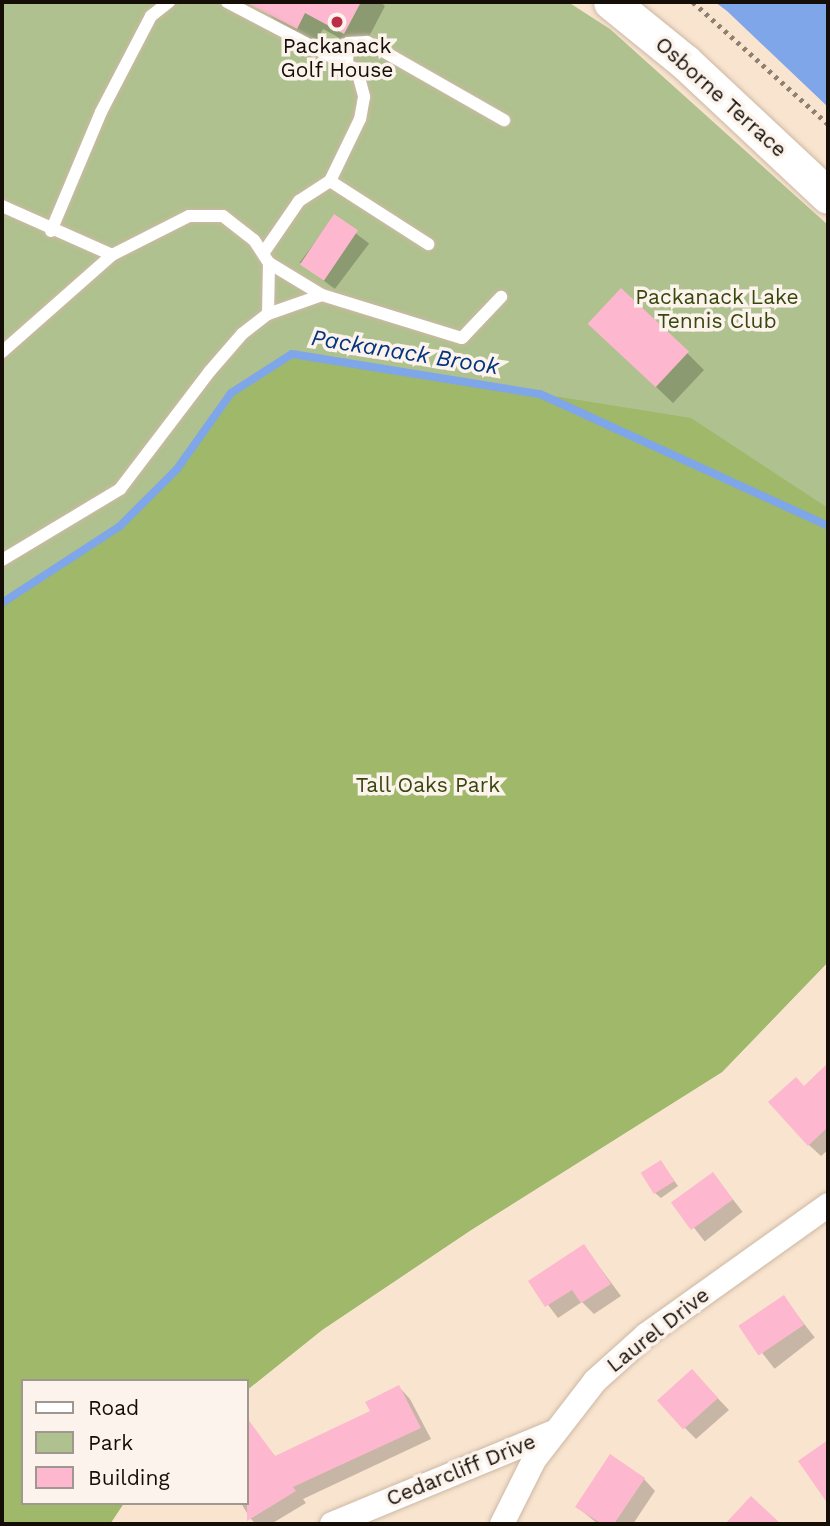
<!DOCTYPE html>
<html>
<head>
<meta charset="utf-8">
<style>
	body { margin:0 }
	#map { position:relative; width:830px; height:1526px; overflow:hidden; background:#f9e4cf; font-family:"Work Sans",sans-serif }
	div>[style] { position:absolute }
	.green>* { inset:0; background:#afc18e }
	.forest>* { inset:0; background:#9fb86a }
	.water>* { inset:0; background:#7ea6e8 }
	.shadow>* { inset:0; background:#0003; transform-origin:0 0 }
	.stream>* { height:8px; margin:-4px; padding:0 4px; transform-origin:4px; border-radius:4px; background:#7ea6e8 }
	.building>* { inset:0; background:#fdb7ce; transform-origin:0 0 }
	.path>* { height:4.5px; margin-top:-2.25px; transform-origin:0; background:repeating-linear-gradient(90deg,#8f8172 0 3.5px,transparent 0 8.5px) }
	.roads { filter:drop-shadow(0 0 2px #ccb8a4) drop-shadow(0 0 2px #ccb8a4) }
	.lane>* { height:12px; margin:-6px; padding:0 6px; transform-origin:6px; border-radius:6px; background:#fff }
	.street>* { height:24px; margin:-12px; padding:0 12px; transform-origin:12px; border-radius:12px; background:#fff }
	.secondary>* { height:35px; margin:-17.5px; padding:0 17.5px; transform-origin:17.5px; border-radius:17.5px; background:#fff }
	.dots>* { width:19px; height:19px; translate:-50% -50%; box-sizing:border-box; border:4px solid #fcf4ec; border-radius:50% }
	span { translate:-50% -50%; white-space:nowrap; text-align:center; line-height:1.15; -webkit-text-stroke:7px #fcf4ec; paint-order:stroke }
	.poi-label { font-size:21px; color:#150e07 }
	.street-label { font-size:21px; color:#150e07 }
	.park-label { font-size:21px; color:#37470d }
	.water-label { font-size:23px; color:#05347f; font-style:italic }
	.frame { position:absolute; inset:0; border:4px solid #150e07; pointer-events:none }
	.legend { position:absolute; left:21px; top:1379px; width:228px; height:126px; box-sizing:border-box; background:#fcf4ec; border:2px solid #a09890; margin:0; padding:9px 12px; list-style:none; font-size:21px; color:#150e07 }
	.legend li { display:flex; align-items:center; gap:14px; height:35px }
	.legend b { width:35px; border:2px solid #a09890 }
</style>
</head>
<body>
<div id="map">
	<div class="green">
		<div style="clip-path:polygon(2px 2px,568px 2px,610px 29px,828px 225px,828px 962px,722px 1072px,471px 1230px,322px 1330px,247px 1390px,247px 1381px,23px 1381px,23px 1503px,124px 1503px,110px 1524px,2px 1524px)"></div>
	</div>
	<div class="forest">
		<div style="clip-path:polygon(292px 354px,691px 418px,828px 508px,828px 962px,722px 1072px,471px 1230px,322px 1330px,247px 1390px,247px 1381px,23px 1381px,23px 1503px,124px 1503px,110px 1524px,2px 1524px,2px 603px,120px 526px,177px 469px,231px 393px)"></div>
	</div>
	<div class="water">
		<div style="clip-path:polygon(715px 2px,828px 2px,828px 107px,727px 11px)"></div>
	</div>
	<div class="shadow">
		<div style="clip-path:polygon(271px 2px,380px 2px,385px 6px,362px 50px,323px 29px,314px 45px,283px 28px,266px 11px)"></div>
		<div style="left:334px;top:217px;width:44px;height:57px;rotate:37deg"></div>
		<div style="clip-path:polygon(607px 340px,687px 353px,704px 370px,673px 403px)"></div>
		<div style="clip-path:polygon(828px 1065px,828px 1150px,821px 1156px,809px 1145px,804px 1088px)"></div>
		<div style="clip-path:polygon(661px 1162px,678px 1186px,661px 1198px,655px 1193px)"></div>
		<div style="left:713px;top:1174px;width:48px;height:48px;rotate:52deg"></div>
		<div style="clip-path:polygon(584px 1246px,621px 1296px,594px 1314px,582px 1302px,558px 1318px,530px 1281px)"></div>
		<div style="left:784px;top:1298px;width:50px;height:51px;rotate:52deg"></div>
		<div style="clip-path:polygon(703px 1383px,729px 1410px,696px 1439px,685px 1428px)"></div>
		<div style="clip-path:polygon(399px 1387px,410px 1399px,431px 1439px,303px 1499px,306px 1503px,271px 1524px,256px 1524px,250px 1518px,241px 1503px,247px 1503px,247px 1484px,255px 1479px,247px 1466px,247px 1438px,254px 1433px,276px 1457px,373px 1412px)"></div>
		<div style="clip-path:polygon(644px 1479px,655px 1491px,633px 1524px,598px 1524px,577px 1507px)"></div>
	</div>
	<div class="stream">
		<div style="left:2px;top:603px;width:141px;rotate:-33.1deg"></div>
		<div style="left:120px;top:526px;width:81px;rotate:-45deg"></div>
		<div style="left:177px;top:469px;width:93px;rotate:-54.6deg"></div>
		<div style="left:231px;top:393px;width:72px;rotate:-32.6deg"></div>
		<div style="left:292px;top:354px;width:251px;rotate:9.2deg"></div>
		<div style="left:540px;top:394px;width:317px;rotate:24.6deg"></div>
	</div>
	<div class="building">
		<div style="clip-path:polygon(245px 2px,361px 2px,344px 34px,305px 13px,297px 29px)"></div>
		<div style="left:334px;top:214px;width:29px;height:61px;rotate:34deg"></div>
		<div style="left:621px;top:288px;width:93px;height:49px;rotate:43deg"></div>
		<div style="clip-path:polygon(828px 1063px,828px 1127px,808px 1146px,768px 1102px,796px 1077px,804px 1086px)"></div>
		<div style="left:661px;top:1160px;width:25px;height:24px;rotate:58deg"></div>
		<div style="left:713px;top:1172px;width:34px;height:52px;rotate:54deg"></div>
		<div style="clip-path:polygon(584px 1244px,611px 1284px,581px 1303px,572px 1290px,545px 1307px,528px 1281px)"></div>
		<div style="left:784px;top:1295px;width:36px;height:55px;rotate:56deg"></div>
		<div style="left:692px;top:1369px;width:39px;height:47px;rotate:48deg"></div>
		<div style="clip-path:polygon(399px 1385px,421px 1428px,293px 1487px,296px 1491px,247px 1521px,247px 1418px,275px 1456px,370px 1411px,365px 1402px)"></div>
		<div style="clip-path:polygon(828px 1440px,828px 1504px,798px 1461px)"></div>
		<div style="clip-path:polygon(610px 1454px,645px 1478px,614px 1524px,602px 1524px,575px 1507px)"></div>
		<div style="clip-path:polygon(751px 1496px,781px 1524px,725px 1524px)"></div>
	</div>
	<div class="path">
		<div style="left:693px;top:2px;width:182px;rotate:42.1deg"></div>
	</div>
	<div class="roads">
		<div class="lane">
			<div style="left:227px;top:2px;width:147px;rotate:27.6deg"></div>
			<div style="left:357px;top:70px;width:28px;rotate:75deg"></div>
			<div style="left:364px;top:97px;width:22px;rotate:100deg"></div>
			<div style="left:360px;top:119px;width:69px;rotate:115.8deg"></div>
			<div style="left:347px;top:64px;width:21px;rotate:-87deg"></div>
			<div style="left:348px;top:43px;width:19px;rotate:-3deg"></div>
			<div style="left:367px;top:42px;width:158px;rotate:29.7deg"></div>
			<div style="left:2px;top:206px;width:120px;rotate:24deg"></div>
			<div style="left:112px;top:255px;width:86px;rotate:-26.9deg"></div>
			<div style="left:189px;top:216px;width:34px"></div>
			<div style="left:223px;top:216px;width:39px;rotate:38deg"></div>
			<div style="left:254px;top:240px;width:27px;rotate:57deg"></div>
			<div style="left:269px;top:263px;width:51px;rotate:91.1deg"></div>
			<div style="left:51px;top:231px;width:129px;rotate:-67.2deg"></div>
			<div style="left:101px;top:112px;width:108px;rotate:-62.5deg"></div>
			<div style="left:151px;top:16px;width:23px;rotate:-38deg"></div>
			<div style="left:264px;top:252px;width:62px;rotate:-55.5deg"></div>
			<div style="left:299px;top:201px;width:37px;rotate:-33deg"></div>
			<div style="left:330px;top:181px;width:117px;rotate:32.7deg"></div>
			<div style="left:269px;top:263px;width:62px;rotate:31.1deg"></div>
			<div style="left:2px;top:352px;width:147px;rotate:-41.4deg"></div>
			<div style="left:2px;top:560px;width:138px;rotate:-31deg"></div>
			<div style="left:120px;top:489px;width:148px;rotate:-52.7deg"></div>
			<div style="left:210px;top:371px;width:49px;rotate:-49.1deg"></div>
			<div style="left:242px;top:334px;width:33px;rotate:-38deg"></div>
			<div style="left:268px;top:314px;width:57px;rotate:-19.4deg"></div>
			<div style="left:322px;top:295px;width:146px;rotate:17.1deg"></div>
			<div style="left:462px;top:338px;width:57px;rotate:-46.4deg"></div>
		</div>
		<div class="street">
			<div style="left:332px;top:1524px;width:238px;rotate:-22.5deg"></div>
			<div style="left:502px;top:1524px;width:72px;rotate:-63.4deg"></div>
			<div style="left:534px;top:1460px;width:100px;rotate:-52.3deg"></div>
			<div style="left:595px;top:1381px;width:69px;rotate:-42deg"></div>
			<div style="left:646px;top:1335px;width:224px;rotate:-35.5deg"></div>
		</div>
		<div class="secondary">
			<div style="left:611px;top:2px;width:95px;rotate:39deg"></div>
			<div style="left:685px;top:62px;width:196px;rotate:43.1deg"></div>
		</div>
	</div>
	<div class="dots">
		<div style="left:337px;top:22px;background:#bd2c48"></div>
	</div>
	<div class="poi-label">
		<span style="left:337px;top:58px">Packanack<br>Golf House</span>
	</div>
	<div class="street-label">
		<span style="left:721px;top:97px;rotate:42deg">Osborne Terrace</span>
		<span style="left:658px;top:1330px;rotate:-38deg">Laurel Drive</span>
		<span style="left:461px;top:1470px;rotate:-22deg">Cedarcliff Drive</span>
	</div>
	<div class="park-label">
		<span style="left:717px;top:309px">Packanack Lake<br>Tennis Club</span>
		<span style="left:428px;top:785px">Tall Oaks Park</span>
	</div>
	<div class="water-label">
		<span style="left:405px;top:353px;rotate:9deg">Packanack Brook</span>
	</div>
	<div class="frame"></div>
	<ul class="legend">
	<li><b style="height:9px;background:#fff"></b>Road</li>
	<li><b style="height:19px;background:#afc18e"></b>Park</li>
	<li><b style="height:19px;background:#fdb7ce"></b>Building</li>
	</ul>
</div>
</body>
</html>
